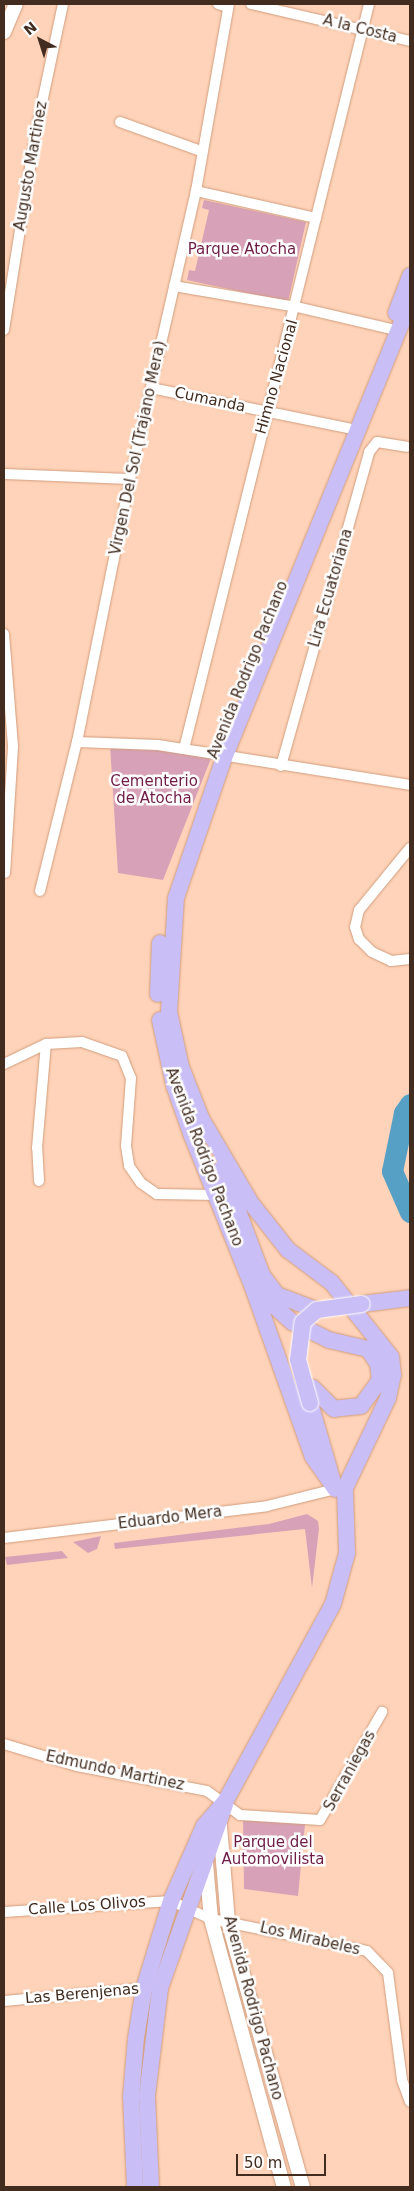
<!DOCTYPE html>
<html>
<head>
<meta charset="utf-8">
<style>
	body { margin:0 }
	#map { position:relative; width:414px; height:2191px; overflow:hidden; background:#ffd3b9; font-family:"DejaVu Sans",sans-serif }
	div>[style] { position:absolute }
	.green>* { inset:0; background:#d7a2b7 }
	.river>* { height:21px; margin:-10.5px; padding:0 10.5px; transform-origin:10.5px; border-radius:10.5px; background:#569fc5 }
	.roads { filter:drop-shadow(0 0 1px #d09d7d) drop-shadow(0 0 1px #d09d7d) }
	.street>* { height:10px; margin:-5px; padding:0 5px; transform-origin:5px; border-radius:5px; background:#fff }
	.secondary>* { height:14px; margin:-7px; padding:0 7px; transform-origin:7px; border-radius:7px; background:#fff }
	.primary>* { height:16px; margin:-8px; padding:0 8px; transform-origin:8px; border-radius:8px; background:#cabef7 }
	.bridges { filter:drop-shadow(0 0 1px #fff) drop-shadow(0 0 1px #fff) }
	.primary-bridge>* { height:16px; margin:-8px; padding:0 8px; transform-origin:8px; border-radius:8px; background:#cabef7 }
	span { translate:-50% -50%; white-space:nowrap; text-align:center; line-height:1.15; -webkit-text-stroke:5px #fefefe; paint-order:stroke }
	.street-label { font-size:15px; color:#412c1f }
	.park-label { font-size:15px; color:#6f1d47 }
	.frame { position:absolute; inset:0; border:5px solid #412c1f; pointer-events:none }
	.north { position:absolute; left:15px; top:15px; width:50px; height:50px; -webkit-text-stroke:4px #fefefe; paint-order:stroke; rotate:320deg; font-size:14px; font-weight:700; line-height:20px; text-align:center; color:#412c1f }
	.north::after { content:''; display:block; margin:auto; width:18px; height:22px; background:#412c1f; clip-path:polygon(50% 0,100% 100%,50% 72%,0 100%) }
	.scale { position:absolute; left:236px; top:2154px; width:90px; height:22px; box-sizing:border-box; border:2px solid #412c1f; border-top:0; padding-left:6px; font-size:15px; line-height:18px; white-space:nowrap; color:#412c1f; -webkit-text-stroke:4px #fefefe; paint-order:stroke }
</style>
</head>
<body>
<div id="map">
	<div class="green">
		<div style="clip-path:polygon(204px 200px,306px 222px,288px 302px,187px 280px,189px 270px,195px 271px,209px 210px,202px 208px)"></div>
		<div style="clip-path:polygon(110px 745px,212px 756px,163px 880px,118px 873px)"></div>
		<div style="clip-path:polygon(307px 1514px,318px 1521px,319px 1529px,312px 1588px,305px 1529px,115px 1549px,114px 1543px,269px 1524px)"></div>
		<div style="clip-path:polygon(101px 1536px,97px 1549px,88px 1553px,73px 1542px)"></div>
		<div style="clip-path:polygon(62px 1551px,68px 1558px,7px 1565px,5px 1557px)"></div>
		<div style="clip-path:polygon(243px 1818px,305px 1824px,298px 1896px,244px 1889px)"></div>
	</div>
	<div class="river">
		<div style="left:410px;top:1104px;width:11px;rotate:124deg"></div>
		<div style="left:404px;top:1113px;width:59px;rotate:101.7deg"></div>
		<div style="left:392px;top:1171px;width:45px;rotate:66.3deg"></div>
	</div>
	<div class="roads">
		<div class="street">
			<div style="left:218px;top:4px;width:10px;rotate:17deg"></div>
			<div style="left:251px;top:4px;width:163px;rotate:13.1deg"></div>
			<div style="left:120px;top:122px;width:86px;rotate:19.7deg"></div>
			<div style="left:196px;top:191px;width:123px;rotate:12.7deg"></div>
			<div style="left:174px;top:286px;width:125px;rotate:9.7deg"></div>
			<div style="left:297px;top:307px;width:105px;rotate:13.2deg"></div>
			<div style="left:4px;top:330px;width:202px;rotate:-80.9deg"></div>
			<div style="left:36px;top:131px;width:130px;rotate:-78deg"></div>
			<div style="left:151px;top:388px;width:211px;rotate:11.5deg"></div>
			<div style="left:4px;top:474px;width:126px;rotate:2.3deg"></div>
			<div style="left:4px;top:634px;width:113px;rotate:85.4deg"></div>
			<div style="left:13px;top:747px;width:126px;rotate:93.6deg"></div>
			<div style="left:77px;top:742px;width:81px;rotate:2.1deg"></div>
			<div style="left:158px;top:745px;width:255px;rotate:9deg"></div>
			<div style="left:184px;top:749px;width:768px;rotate:-76.05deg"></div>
			<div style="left:281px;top:766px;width:326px;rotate:-74.3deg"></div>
			<div style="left:369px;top:452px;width:13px;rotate:-51deg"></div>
			<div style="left:377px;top:442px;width:30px;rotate:9deg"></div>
			<div style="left:410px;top:848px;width:80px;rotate:129.4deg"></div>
			<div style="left:359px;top:910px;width:17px;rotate:103deg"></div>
			<div style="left:355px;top:927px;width:13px;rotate:72deg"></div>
			<div style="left:359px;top:939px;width:18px;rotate:45deg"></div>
			<div style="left:372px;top:952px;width:21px;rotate:25deg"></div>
			<div style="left:391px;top:961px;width:19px;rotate:-6deg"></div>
			<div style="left:40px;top:891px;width:154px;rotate:-76.1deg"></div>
			<div style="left:77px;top:742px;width:268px;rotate:-78.6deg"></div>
			<div style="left:130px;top:479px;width:295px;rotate:-77.1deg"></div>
			<div style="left:196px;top:191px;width:190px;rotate:-80deg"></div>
			<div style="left:4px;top:1064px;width:47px;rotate:-25.5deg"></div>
			<div style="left:46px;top:1044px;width:36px;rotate:-3deg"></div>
			<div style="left:82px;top:1042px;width:42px;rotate:19.3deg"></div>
			<div style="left:122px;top:1056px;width:24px;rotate:68deg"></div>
			<div style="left:131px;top:1078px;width:68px;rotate:94.2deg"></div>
			<div style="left:126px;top:1146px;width:20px;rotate:81deg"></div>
			<div style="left:129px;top:1166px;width:21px;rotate:55deg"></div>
			<div style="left:141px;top:1183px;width:19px;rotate:35deg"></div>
			<div style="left:157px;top:1194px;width:60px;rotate:1deg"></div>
			<div style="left:39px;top:1181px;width:33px;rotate:-93deg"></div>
			<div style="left:37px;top:1148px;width:104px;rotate:-85.1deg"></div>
			<div style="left:4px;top:1538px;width:265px;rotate:-6.9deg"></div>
			<div style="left:267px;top:1506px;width:70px;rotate:-14deg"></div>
			<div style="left:4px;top:1744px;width:76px;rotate:16.8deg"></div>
			<div style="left:77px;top:1766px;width:132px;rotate:10.9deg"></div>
			<div style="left:207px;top:1791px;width:41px;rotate:36deg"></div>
			<div style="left:240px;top:1815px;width:80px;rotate:3.6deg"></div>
			<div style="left:320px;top:1820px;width:125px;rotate:-60.1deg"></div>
			<div style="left:4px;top:1912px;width:167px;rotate:-3.8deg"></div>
			<div style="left:171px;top:1901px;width:44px;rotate:24.2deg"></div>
			<div style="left:211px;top:1919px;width:159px;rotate:11.6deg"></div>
			<div style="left:367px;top:1951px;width:30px;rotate:46deg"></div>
			<div style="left:388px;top:1973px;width:108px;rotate:82.5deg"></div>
			<div style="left:402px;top:2080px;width:23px;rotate:70deg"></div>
			<div style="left:4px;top:2001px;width:144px;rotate:-5.2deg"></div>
		</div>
		<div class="secondary">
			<div style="left:4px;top:32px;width:30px;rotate:-67deg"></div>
			<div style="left:220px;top:1826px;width:95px;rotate:85.2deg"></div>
			<div style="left:228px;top:1921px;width:276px;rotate:74.3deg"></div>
			<div style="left:206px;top:1863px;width:56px;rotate:84.9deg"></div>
			<div style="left:211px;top:1919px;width:278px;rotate:74.8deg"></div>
		</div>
		<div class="primary">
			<div style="left:396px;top:313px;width:40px;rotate:-69deg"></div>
			<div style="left:158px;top:994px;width:51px;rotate:-87.8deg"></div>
			<div style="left:160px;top:1020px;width:66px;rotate:77.8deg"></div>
			<div style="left:174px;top:1085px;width:54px;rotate:70.6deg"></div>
			<div style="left:192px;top:1136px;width:161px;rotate:68.1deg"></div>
			<div style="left:252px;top:1285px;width:182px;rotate:70.5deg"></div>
			<div style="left:313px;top:1457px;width:39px;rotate:55deg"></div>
			<div style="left:222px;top:1168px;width:114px;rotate:69.5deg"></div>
			<div style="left:262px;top:1275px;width:25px;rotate:53deg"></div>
			<div style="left:277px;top:1295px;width:43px;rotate:20.6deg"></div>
			<div style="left:259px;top:1292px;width:45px;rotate:42.3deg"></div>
			<div style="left:292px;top:1322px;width:41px;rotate:25.9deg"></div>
			<div style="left:329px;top:1340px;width:40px;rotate:13deg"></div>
			<div style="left:368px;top:1349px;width:18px;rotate:56deg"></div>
			<div style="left:378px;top:1364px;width:16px;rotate:83deg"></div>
			<div style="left:380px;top:1380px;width:32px;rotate:126deg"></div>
			<div style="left:361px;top:1406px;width:27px;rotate:174deg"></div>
			<div style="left:334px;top:1409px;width:30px;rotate:-135deg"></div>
			<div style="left:362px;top:1304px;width:48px;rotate:-7.1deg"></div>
			<div style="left:310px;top:1403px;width:82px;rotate:73.8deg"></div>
			<div style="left:135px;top:2187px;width:90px;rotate:-92.5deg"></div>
			<div style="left:131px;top:2097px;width:59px;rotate:-85.2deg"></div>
			<div style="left:136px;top:2038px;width:51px;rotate:-80.9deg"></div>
			<div style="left:144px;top:1988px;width:91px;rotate:-72.8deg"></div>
			<div style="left:171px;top:1901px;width:82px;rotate:-66.3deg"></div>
			<div style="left:204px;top:1826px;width:32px;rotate:-49deg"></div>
			<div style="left:225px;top:1802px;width:226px;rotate:-61.4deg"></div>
			<div style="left:333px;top:1604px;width:53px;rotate:-74.6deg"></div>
			<div style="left:347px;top:1553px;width:65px;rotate:-91.8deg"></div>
			<div style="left:345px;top:1488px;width:100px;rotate:-64.5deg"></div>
			<div style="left:388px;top:1398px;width:24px;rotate:-78deg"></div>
			<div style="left:393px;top:1375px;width:18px;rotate:-96deg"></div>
			<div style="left:391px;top:1357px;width:95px;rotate:-128.6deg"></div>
			<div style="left:332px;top:1283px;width:55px;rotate:-143.1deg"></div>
			<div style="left:288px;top:1250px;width:60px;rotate:-128.2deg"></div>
			<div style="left:251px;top:1203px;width:99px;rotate:-120.5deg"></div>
			<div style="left:201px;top:1118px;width:55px;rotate:-111.4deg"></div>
			<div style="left:181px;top:1067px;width:56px;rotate:-102.3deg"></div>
			<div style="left:169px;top:1012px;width:114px;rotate:-86.5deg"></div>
			<div style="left:176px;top:898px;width:148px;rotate:-71.1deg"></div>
			<div style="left:224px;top:758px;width:492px;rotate:-67.8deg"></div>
			<div style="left:151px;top:2187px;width:91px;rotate:-92.5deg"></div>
			<div style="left:147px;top:2096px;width:109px;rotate:-83.1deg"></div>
			<div style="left:160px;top:1988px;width:195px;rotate:-70.5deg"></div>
		</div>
	</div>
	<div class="bridges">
		<div class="primary-bridge">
			<div style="left:310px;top:1403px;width:45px;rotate:-105.6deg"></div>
			<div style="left:298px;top:1360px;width:38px;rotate:-83deg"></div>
			<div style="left:303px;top:1322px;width:18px;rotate:-41deg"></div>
			<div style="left:317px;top:1310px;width:45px;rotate:-7.6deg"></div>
		</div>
	</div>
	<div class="street-label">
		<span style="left:360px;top:29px;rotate:14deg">A la Costa</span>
		<span style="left:31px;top:166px;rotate:-80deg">Augusto Martinez</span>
		<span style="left:277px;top:377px;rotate:-74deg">Himno Nacional</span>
		<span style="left:210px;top:400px;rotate:12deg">Cumanda</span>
		<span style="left:138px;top:448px;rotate:-78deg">Virgen Del Sol (Trajano Mera)</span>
		<span style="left:331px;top:588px;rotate:-74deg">Lira Ecuatoriana</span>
		<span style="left:248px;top:670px;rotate:-68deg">Avenida Rodrigo Pachano</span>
		<span style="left:204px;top:1157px;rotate:69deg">Avenida Rodrigo Pachano</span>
		<span style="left:170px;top:1518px;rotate:-7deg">Eduardo Mera</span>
		<span style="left:115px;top:1771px;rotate:12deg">Edmundo Martinez</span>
		<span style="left:350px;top:1771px;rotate:-61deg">Serraniegas</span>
		<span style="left:87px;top:1906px;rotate:-4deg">Calle Los Olivos</span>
		<span style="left:310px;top:1939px;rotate:13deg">Los Mirabeles</span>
		<span style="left:82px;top:1994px;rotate:-5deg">Las Berenjenas</span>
		<span style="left:253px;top:2008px;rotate:75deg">Avenida Rodrigo Pachano</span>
	</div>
	<div class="park-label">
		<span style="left:242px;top:250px">Parque Atocha</span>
		<span style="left:154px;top:790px">Cementerio<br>de Atocha</span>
		<span style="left:273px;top:1851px">Parque del<br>Automovilista</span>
	</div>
	<div class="frame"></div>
	<div class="north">N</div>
	<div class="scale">50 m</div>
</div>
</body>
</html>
